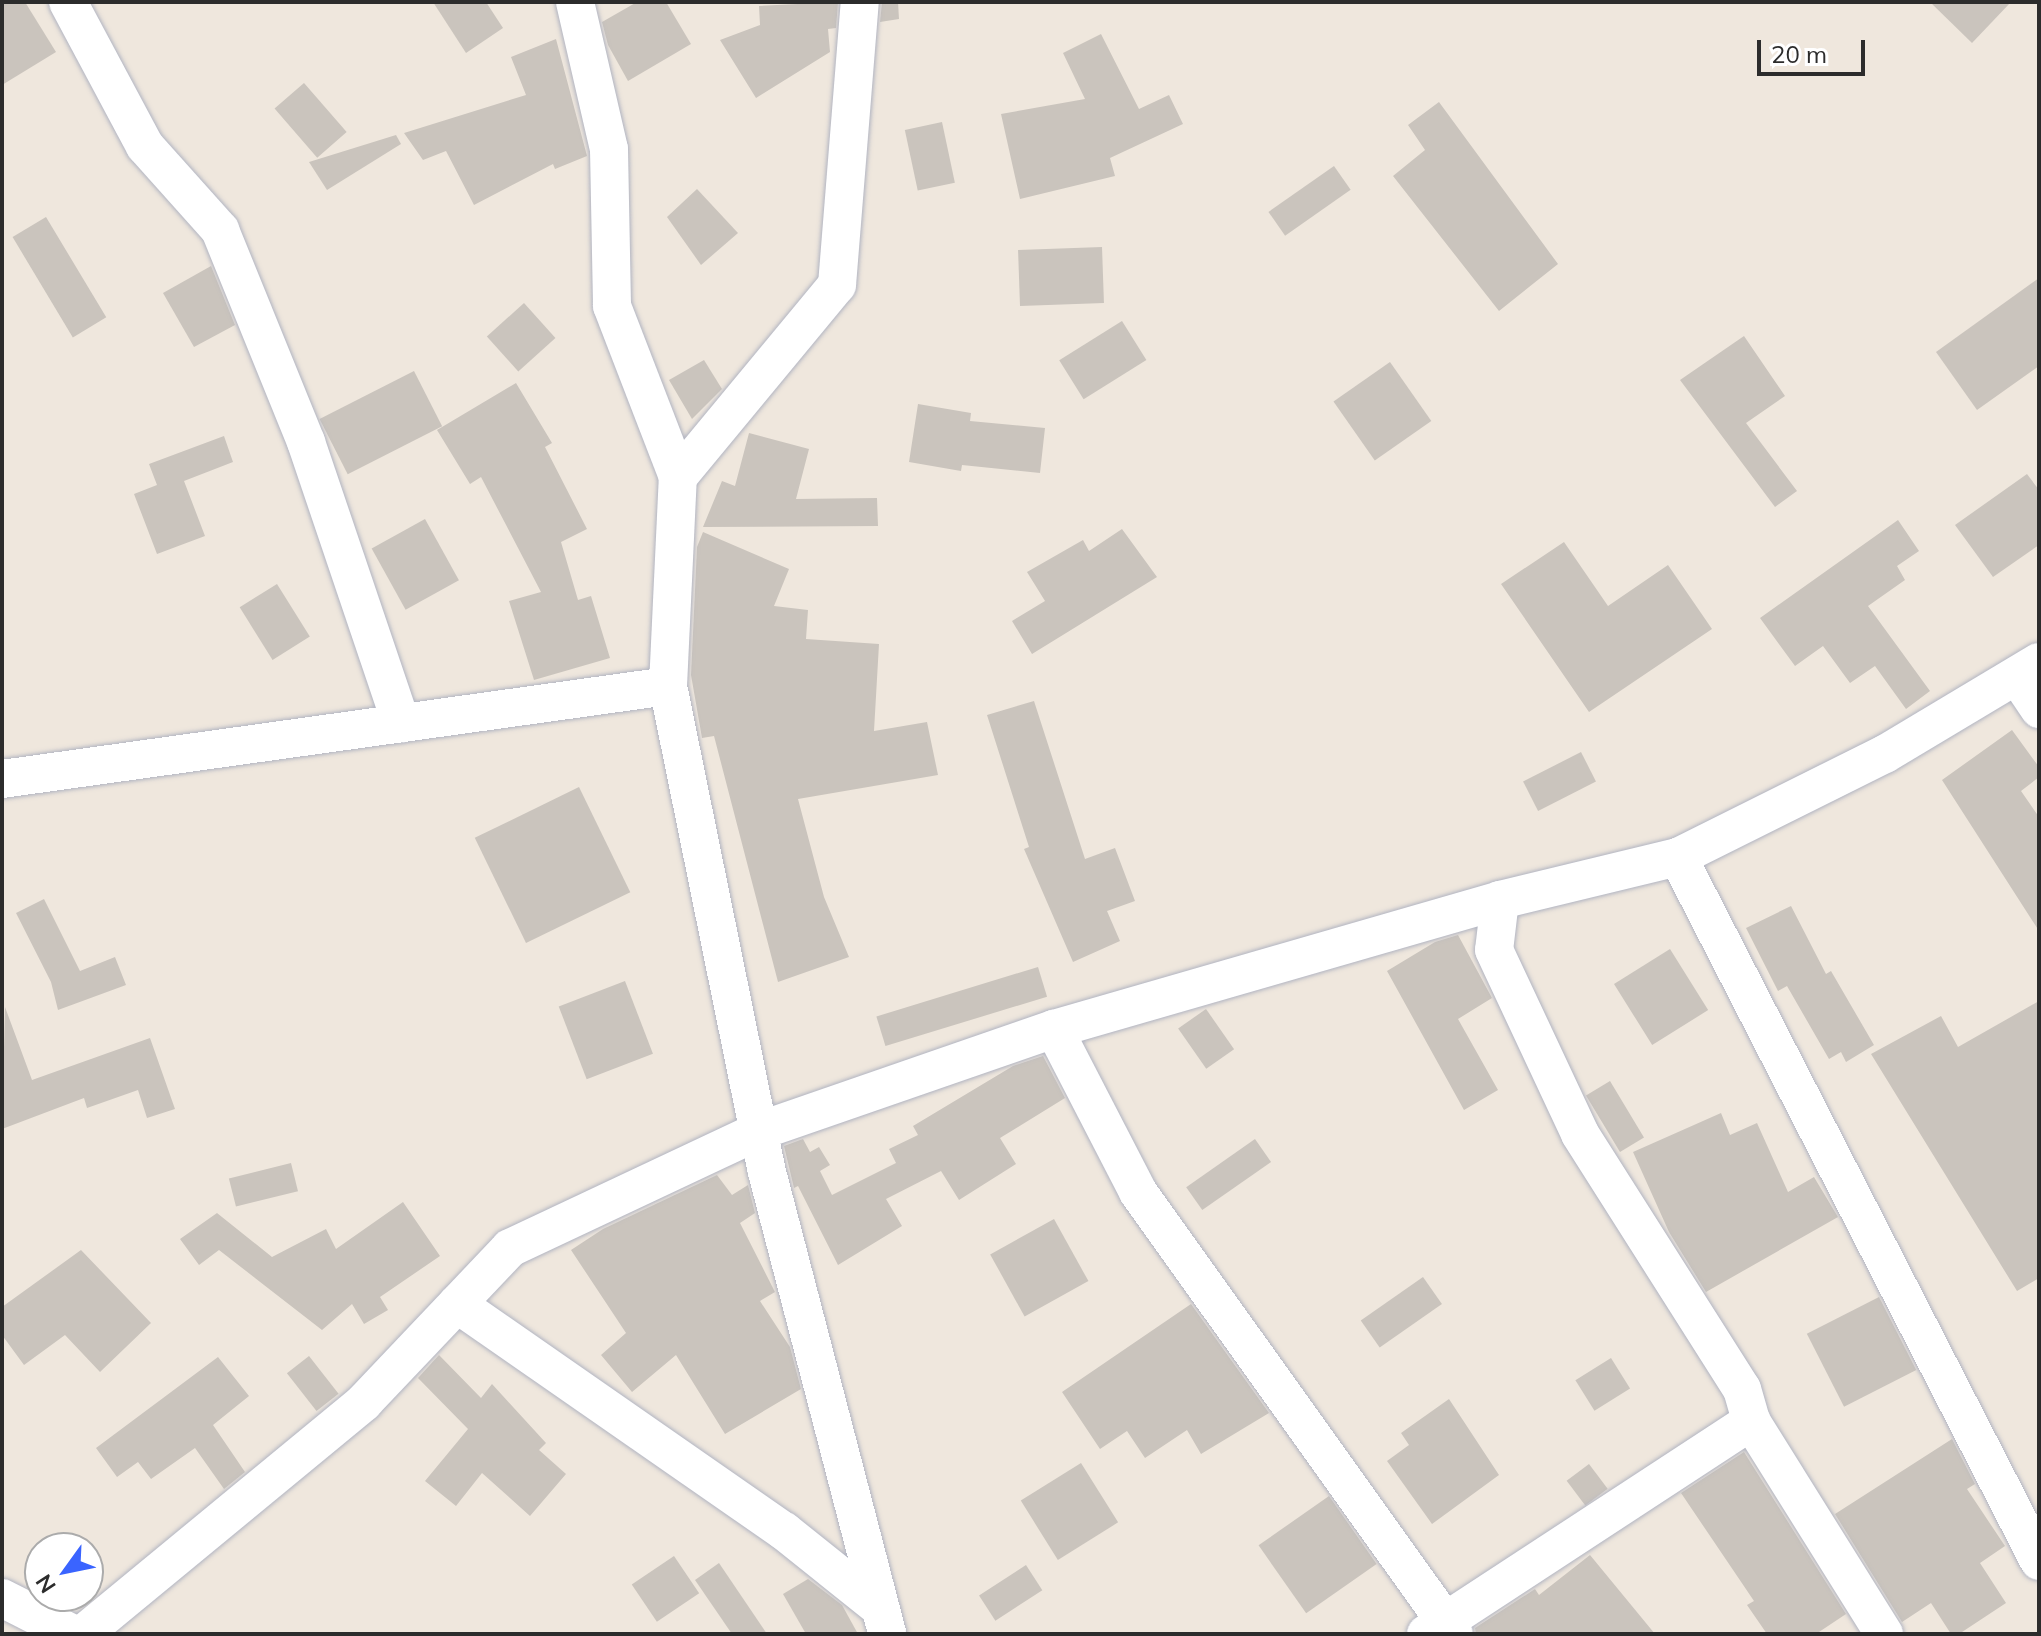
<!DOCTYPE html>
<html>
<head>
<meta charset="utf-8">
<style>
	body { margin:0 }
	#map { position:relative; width:2041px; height:1636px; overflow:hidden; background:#efe7dd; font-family:Mulish,sans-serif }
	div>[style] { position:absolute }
	.building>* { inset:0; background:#cac4bd; transform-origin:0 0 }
	.roads { filter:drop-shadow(0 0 2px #b1b4c1) drop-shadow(0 0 2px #b1b4c1) }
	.street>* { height:38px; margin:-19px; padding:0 19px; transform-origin:19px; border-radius:19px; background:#fff }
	span { translate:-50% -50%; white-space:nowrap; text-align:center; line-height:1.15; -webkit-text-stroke:8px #fff; paint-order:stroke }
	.frame { position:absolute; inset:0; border:4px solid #2c2c2c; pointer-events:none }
	.north { position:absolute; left:24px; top:1532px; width:80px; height:80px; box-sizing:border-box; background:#fff; border:2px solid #ababab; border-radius:50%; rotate:237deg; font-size:22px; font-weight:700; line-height:32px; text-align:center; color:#2c2c2c }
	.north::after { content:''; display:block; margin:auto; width:28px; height:36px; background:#3a64ff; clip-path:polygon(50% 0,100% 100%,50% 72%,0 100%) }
	.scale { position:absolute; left:1757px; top:40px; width:108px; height:36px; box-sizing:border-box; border:4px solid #2c2c2c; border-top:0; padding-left:10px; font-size:24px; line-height:28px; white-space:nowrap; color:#2c2c2c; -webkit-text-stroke:6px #fff; paint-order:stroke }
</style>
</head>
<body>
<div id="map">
	<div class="building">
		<div style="clip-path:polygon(2px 2px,25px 2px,56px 52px,2px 85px)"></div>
		<div style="clip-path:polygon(433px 2px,486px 2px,503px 28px,466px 53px)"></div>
		<div style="clip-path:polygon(637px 2px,666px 2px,691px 44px,628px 81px,608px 45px,602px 22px)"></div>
		<div style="clip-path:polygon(838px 2px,836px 28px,828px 29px,830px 52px,756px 98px,720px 40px,760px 25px,759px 6px)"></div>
		<div style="clip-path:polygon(882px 2px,898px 2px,899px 19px,880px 22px)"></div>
		<div style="clip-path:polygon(1930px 2px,2011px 2px,1972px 43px)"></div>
		<div style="clip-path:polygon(1101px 34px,1139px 109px,1169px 95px,1183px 124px,1110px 158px,1115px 176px,1020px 199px,1001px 114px,1085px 99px,1063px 53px)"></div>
		<div style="clip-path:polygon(556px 39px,587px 156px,555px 169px,553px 164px,474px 205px,446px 151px,423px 160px,404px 133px,526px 95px,511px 57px)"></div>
		<div style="left:304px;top:83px;width:65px;height:39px;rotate:49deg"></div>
		<div style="clip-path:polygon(1439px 102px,1558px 264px,1499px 311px,1393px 176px,1425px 150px,1408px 125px)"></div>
		<div style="left:942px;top:122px;width:62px;height:38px;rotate:78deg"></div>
		<div style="clip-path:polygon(396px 135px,401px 144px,327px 190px,309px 162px)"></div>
		<div style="left:1334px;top:166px;width:29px;height:80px;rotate:55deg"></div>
		<div style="clip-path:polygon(697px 189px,738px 233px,701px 265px,667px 217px)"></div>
		<div style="left:46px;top:217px;width:117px;height:39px;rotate:59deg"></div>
		<div style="left:1102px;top:247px;width:56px;height:84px;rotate:88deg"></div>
		<div style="clip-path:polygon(211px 266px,235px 325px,194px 347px,163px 293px)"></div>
		<div style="clip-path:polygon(2039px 278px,2039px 366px,1977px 410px,1936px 352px)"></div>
		<div style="left:524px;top:303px;width:47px;height:50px;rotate:48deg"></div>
		<div style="left:1122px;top:321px;width:46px;height:74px;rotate:58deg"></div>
		<div style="clip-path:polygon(1744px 336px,1785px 396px,1746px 423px,1797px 491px,1775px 507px,1680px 380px)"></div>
		<div style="clip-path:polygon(704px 360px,722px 389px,692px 419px,669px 380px)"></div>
		<div style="left:1390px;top:362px;width:72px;height:69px;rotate:55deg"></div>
		<div style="left:414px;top:371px;width:62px;height:106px;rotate:63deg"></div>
		<div style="clip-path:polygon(516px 383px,552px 443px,545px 447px,587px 529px,561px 542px,578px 600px,591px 596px,610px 658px,534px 680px,509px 601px,541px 592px,481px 477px,470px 484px,437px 430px)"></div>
		<div style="clip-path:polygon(918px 404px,971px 413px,970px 421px,1045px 428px,1040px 473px,962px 465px,961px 471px,909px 462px)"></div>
		<div style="clip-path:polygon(749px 433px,809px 449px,796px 499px,877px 498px,878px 526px,703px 527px,722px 481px,735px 486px)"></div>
		<div style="clip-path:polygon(224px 436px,233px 462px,184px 481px,205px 536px,157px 554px,134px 494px,157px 485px,149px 464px)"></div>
		<div style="clip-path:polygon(2027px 474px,2039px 490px,2039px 545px,1993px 577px,1955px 525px)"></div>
		<div style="left:425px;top:519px;width:70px;height:61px;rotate:61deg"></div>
		<div style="clip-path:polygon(1898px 520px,1919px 551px,1897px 566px,1905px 580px,1868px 606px,1930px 691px,1906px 709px,1875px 666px,1850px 683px,1823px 646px,1795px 666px,1760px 618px)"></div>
		<div style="clip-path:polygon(1122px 529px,1157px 577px,1032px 654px,1012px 621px,1045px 601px,1027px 572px,1083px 540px,1089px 551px)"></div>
		<div style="clip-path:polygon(703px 532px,789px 569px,774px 606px,808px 610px,806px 639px,879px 644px,874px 731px,927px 722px,938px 775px,798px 799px,824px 897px,849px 957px,778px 982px,714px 736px,702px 738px,691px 675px,697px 547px)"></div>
		<div style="clip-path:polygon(1564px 542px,1608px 606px,1668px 565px,1712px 629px,1589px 712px,1501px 584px)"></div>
		<div style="left:277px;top:584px;width:62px;height:44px;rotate:58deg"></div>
		<div style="clip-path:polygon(1034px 701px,1085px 859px,1115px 848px,1135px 901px,1107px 911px,1120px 941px,1073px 962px,1024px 849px,1029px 847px,987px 715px)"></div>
		<div style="clip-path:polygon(2012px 730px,2039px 767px,2039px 777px,2021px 791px,2039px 817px,2039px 931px,1942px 780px)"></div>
		<div style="left:1581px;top:752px;width:33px;height:65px;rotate:63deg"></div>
		<div style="left:579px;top:787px;width:117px;height:116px;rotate:64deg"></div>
		<div style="clip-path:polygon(44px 899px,80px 971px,115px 957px,126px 985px,58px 1010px,51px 982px,16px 913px)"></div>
		<div style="clip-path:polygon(1791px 906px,1826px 974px,1831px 971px,1874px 1045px,1846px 1062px,1841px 1052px,1829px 1059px,1787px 986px,1778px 991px,1746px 928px)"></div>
		<div style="clip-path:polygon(1458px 935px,1492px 998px,1458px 1019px,1498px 1090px,1464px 1110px,1387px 971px,1435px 942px)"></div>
		<div style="left:1670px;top:949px;width:72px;height:66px;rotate:58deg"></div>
		<div style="left:1038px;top:967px;width:31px;height:169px;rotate:73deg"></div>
		<div style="left:625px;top:981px;width:78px;height:71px;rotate:69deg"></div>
		<div style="clip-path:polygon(2039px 1001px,2039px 1278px,2017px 1291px,1871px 1054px,1941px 1016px,1958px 1047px)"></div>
		<div style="clip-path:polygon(5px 1007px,32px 1080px,150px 1038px,175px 1109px,147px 1118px,138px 1090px,87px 1108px,84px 1098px,2px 1129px)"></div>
		<div style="left:1206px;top:1009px;width:49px;height:34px;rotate:55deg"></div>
		<div style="clip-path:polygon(1043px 1056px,1065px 1098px,1000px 1138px,1016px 1164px,959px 1200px,941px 1171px,886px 1199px,902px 1226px,838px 1265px,798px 1186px,794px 1188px,784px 1146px,803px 1139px,810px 1152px,819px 1147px,830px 1165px,820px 1171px,832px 1195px,896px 1163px,889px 1149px,918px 1135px,913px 1126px,1013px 1066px)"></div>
		<div style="left:1610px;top:1081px;width:66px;height:28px;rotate:59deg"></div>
		<div style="clip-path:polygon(1721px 1113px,1730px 1135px,1757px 1123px,1788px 1192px,1814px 1177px,1838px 1217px,1706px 1292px,1669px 1232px,1633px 1152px)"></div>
		<div style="left:1255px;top:1139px;width:28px;height:84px;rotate:55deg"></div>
		<div style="left:291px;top:1163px;width:29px;height:64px;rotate:76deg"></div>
		<div style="clip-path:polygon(717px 1175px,732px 1195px,748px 1185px,755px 1213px,740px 1223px,775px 1292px,760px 1301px,790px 1347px,801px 1389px,725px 1434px,676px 1355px,632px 1392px,601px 1355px,626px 1333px,571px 1250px,603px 1229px)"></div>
		<div style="clip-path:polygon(403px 1202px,440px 1256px,380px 1297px,388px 1310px,364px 1324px,352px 1304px,322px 1330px,219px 1250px,199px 1265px,180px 1239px,217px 1213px,272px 1257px,326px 1229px,336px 1249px)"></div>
		<div style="left:1054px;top:1219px;width:71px;height:73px;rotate:61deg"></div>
		<div style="clip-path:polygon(81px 1250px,151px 1323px,100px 1372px,65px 1335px,24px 1365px,2px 1335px,2px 1307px)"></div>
		<div style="left:1423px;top:1277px;width:33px;height:76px;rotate:55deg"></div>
		<div style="left:1879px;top:1297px;width:82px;height:81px;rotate:63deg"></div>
		<div style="clip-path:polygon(1191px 1304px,1269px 1413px,1201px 1454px,1187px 1430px,1145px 1458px,1127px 1431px,1100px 1449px,1062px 1392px)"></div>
		<div style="clip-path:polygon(439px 1355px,481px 1398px,492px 1384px,546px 1443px,539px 1450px,566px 1474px,530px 1516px,482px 1473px,456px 1506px,425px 1481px,468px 1429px,418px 1378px)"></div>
		<div style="left:309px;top:1356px;width:48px;height:28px;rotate:52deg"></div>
		<div style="clip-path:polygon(218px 1357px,249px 1396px,213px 1425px,245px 1472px,224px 1489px,195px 1448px,151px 1479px,138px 1462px,117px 1477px,96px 1448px)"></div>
		<div style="left:1611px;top:1358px;width:36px;height:42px;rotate:58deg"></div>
		<div style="clip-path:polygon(1449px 1399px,1499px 1475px,1432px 1524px,1387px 1461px,1409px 1445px,1401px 1433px)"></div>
		<div style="clip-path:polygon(1952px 1439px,1975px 1484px,1967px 1489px,2005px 1546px,1980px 1563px,2006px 1603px,1959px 1634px,1951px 1634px,1931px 1603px,1902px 1622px,1835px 1514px)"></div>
		<div style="clip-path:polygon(1744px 1452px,1846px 1614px,1816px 1634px,1767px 1634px,1747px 1605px,1754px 1601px,1681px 1493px)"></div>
		<div style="left:1081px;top:1463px;width:70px;height:71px;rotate:58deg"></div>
		<div style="left:1589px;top:1464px;width:31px;height:28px;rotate:53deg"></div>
		<div style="left:1329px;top:1496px;width:83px;height:86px;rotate:55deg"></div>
		<div style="clip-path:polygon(1590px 1555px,1655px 1634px,1476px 1634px,1475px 1628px,1535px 1589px,1539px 1595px)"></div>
		<div style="left:674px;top:1556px;width:45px;height:51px;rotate:56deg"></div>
		<div style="clip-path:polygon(719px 1563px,767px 1634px,732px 1634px,695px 1580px)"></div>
		<div style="left:1026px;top:1565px;width:30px;height:56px;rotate:57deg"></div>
		<div style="clip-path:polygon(808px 1579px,842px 1605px,858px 1634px,806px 1634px,783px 1594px)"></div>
	</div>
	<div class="roads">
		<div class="street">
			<div style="left:68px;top:2px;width:163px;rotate:61.9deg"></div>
			<div style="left:145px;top:146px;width:113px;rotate:48.2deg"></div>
			<div style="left:220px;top:230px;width:229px;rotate:67.9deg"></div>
			<div style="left:306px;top:442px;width:297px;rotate:71.3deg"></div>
			<div style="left:575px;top:2px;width:151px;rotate:77deg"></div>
			<div style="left:609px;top:149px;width:157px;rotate:88.9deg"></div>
			<div style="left:612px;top:306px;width:183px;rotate:68.9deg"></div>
			<div style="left:2017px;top:676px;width:40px;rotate:56deg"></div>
			<div style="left:668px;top:686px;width:209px;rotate:-87.3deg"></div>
			<div style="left:678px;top:477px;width:249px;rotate:-50.4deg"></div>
			<div style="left:837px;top:285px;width:284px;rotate:-85.4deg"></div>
			<div style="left:2px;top:779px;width:672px;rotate:-7.95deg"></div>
			<div style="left:668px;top:686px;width:496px;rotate:78.5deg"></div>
			<div style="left:767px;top:1172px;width:477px;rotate:75.4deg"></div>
			<div style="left:1678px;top:857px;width:791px;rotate:62.85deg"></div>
			<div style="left:1500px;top:900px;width:50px;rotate:96.8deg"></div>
			<div style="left:1494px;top:950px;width:203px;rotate:64.9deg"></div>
			<div style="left:1580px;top:1134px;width:302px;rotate:57.6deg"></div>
			<div style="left:1742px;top:1389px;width:33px;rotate:74deg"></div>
			<div style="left:1751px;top:1421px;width:251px;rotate:58deg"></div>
			<div style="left:1054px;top:1029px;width:183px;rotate:62.7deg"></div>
			<div style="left:1138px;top:1192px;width:543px;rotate:54.44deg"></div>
			<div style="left:457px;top:1304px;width:398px;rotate:34.8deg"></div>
			<div style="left:784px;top:1531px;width:122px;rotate:38.7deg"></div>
			<div style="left:2px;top:1598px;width:80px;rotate:26.9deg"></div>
			<div style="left:83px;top:1634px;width:364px;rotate:-39.5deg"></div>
			<div style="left:364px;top:1402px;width:212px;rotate:-46.5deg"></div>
			<div style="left:510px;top:1248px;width:275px;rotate:-25.2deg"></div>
			<div style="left:759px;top:1131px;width:312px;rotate:-19.1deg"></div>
			<div style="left:1054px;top:1029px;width:464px;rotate:-16.1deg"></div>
			<div style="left:1500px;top:900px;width:183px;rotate:-13.6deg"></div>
			<div style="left:1678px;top:857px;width:231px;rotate:-26.5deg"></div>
			<div style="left:1885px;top:754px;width:179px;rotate:-30.9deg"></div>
			<div style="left:1426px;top:1634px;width:389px;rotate:-33.2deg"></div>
		</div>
	</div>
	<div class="frame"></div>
	<div class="north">N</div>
	<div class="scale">20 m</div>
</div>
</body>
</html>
